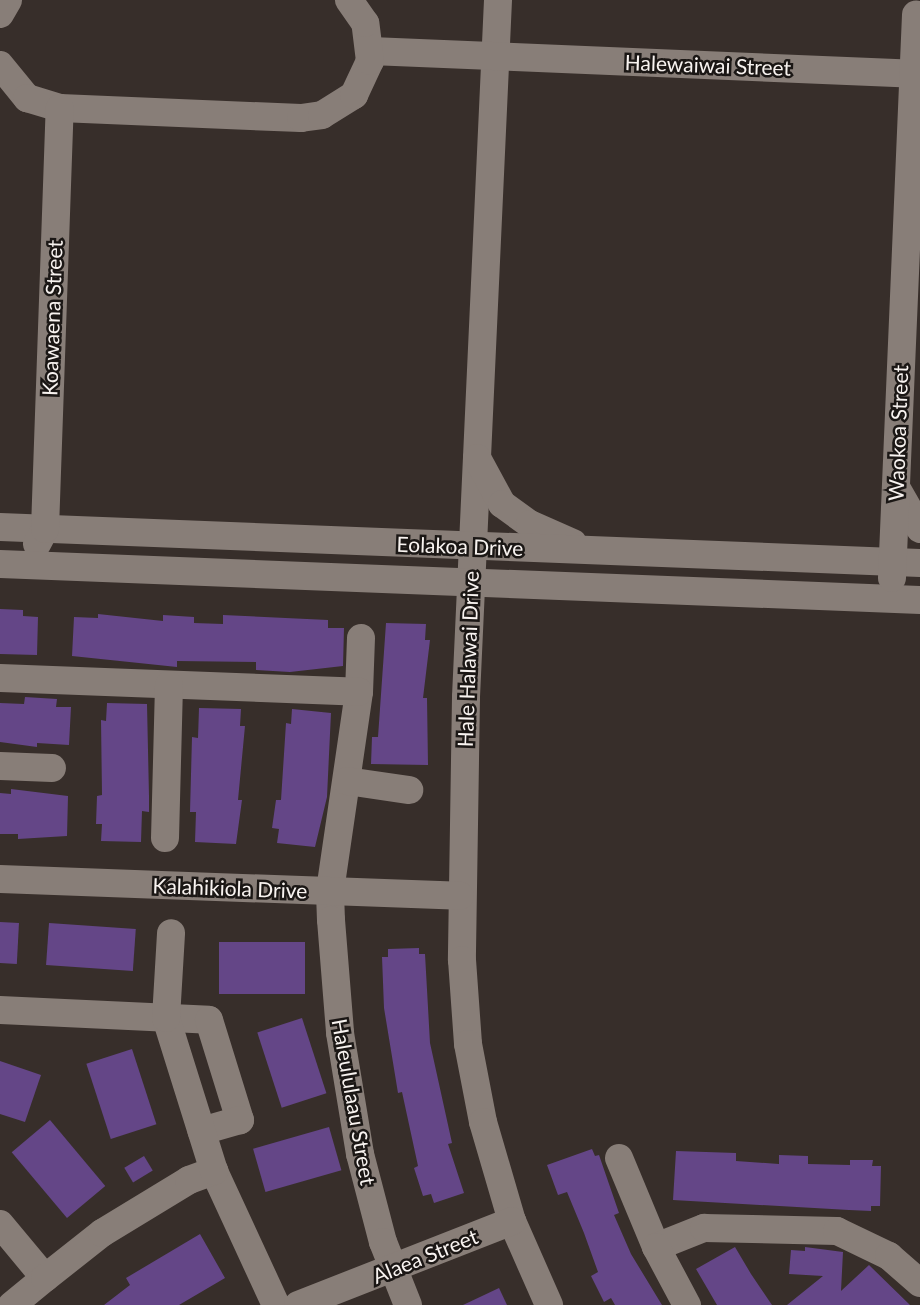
<!DOCTYPE html>
<html>
<head>
<meta charset="utf-8">
<style>
	body { margin:0 }
	#map { position:relative; width:920px; height:1305px; overflow:hidden; background:#372e2a; font-family:Lato,sans-serif }
	div>[style] { position:absolute }
	.building>* { inset:0; background:#644687; transform-origin:0 0 }
	.minor>* { height:28px; margin:-14px; padding:0 14px; transform-origin:14px; border-radius:14px; background:#887e78 }
	span { translate:-50% -50%; white-space:nowrap; text-align:center; line-height:1.15; -webkit-text-stroke:5px #1b1715; paint-order:stroke }
	.street-label { font-size:21px; color:#f8f3f0 }
</style>
</head>
<body>
<div id="map">
	<div class="building">
		<div style="clip-path:polygon(0 609px,23px 610px,23px 616px,38px 617px,37px 655px,0 654px)"></div>
		<div style="clip-path:polygon(98px 614px,163px 621px,163px 615px,194px 617px,194px 623px,223px 624px,223px 615px,328px 620px,328px 628px,344px 628px,343px 666px,290px 672px,256px 670px,256px 662px,177px 661px,177px 667px,72px 656px,74px 617px,98px 618px)"></div>
		<div style="clip-path:polygon(386px 623px,426px 624px,425px 640px,430px 640px,423px 698px,427px 698px,428px 765px,371px 764px,372px 737px,378px 737px)"></div>
		<div style="clip-path:polygon(25px 697px,57px 699px,56px 707px,71px 707px,69px 745px,37px 743px,37px 747px,0 742px,0 703px,24px 704px)"></div>
		<div style="clip-path:polygon(107px 703px,147px 704px,149px 796px,149px 812px,142px 811px,141px 842px,101px 841px,102px 824px,96px 824px,97px 796px,102px 795px,101px 720px,106px 721px)"></div>
		<div style="clip-path:polygon(199px 708px,241px 709px,240px 726px,245px 726px,238px 800px,242px 800px,236px 844px,195px 842px,196px 812px,190px 812px,192px 737px,198px 738px)"></div>
		<div style="clip-path:polygon(292px 709px,331px 713px,327px 797px,315px 847px,277px 843px,279px 829px,272px 828px,276px 800px,281px 800px,286px 723px,291px 724px)"></div>
		<div style="clip-path:polygon(11px 789px,68px 796px,67px 836px,18px 839px,18px 834px,0 834px,0 793px,11px 794px)"></div>
		<div style="left:0;top:922px;width:19px;height:41px;rotate:3deg"></div>
		<div style="left:49px;top:923px;width:87px;height:42px;rotate:4deg"></div>
		<div style="left:219px;top:942px;width:86px;height:52px"></div>
		<div style="clip-path:polygon(419px 948px,419px 954px,425px 954px,430px 1043px,452px 1143px,448px 1144px,464px 1193px,434px 1203px,431px 1194px,423px 1196px,414px 1168px,418px 1166px,402px 1092px,398px 1093px,384px 1008px,382px 957px,388px 957px,388px 949px)"></div>
		<div style="left:302px;top:1018px;width:79px;height:47px;rotate:72deg"></div>
		<div style="left:132px;top:1049px;width:79px;height:48px;rotate:72deg"></div>
		<div style="clip-path:polygon(0 1061px,41px 1075px,25px 1122px,0 1114px)"></div>
		<div style="left:50px;top:1120px;width:86px;height:50px;rotate:50deg"></div>
		<div style="left:329px;top:1127px;width:45px;height:79px;rotate:74deg"></div>
		<div style="clip-path:polygon(592px 1149px,595px 1156px,599px 1155px,619px 1213px,614px 1215px,631px 1254px,662px 1305px,615px 1305px,611px 1298px,604px 1302px,591px 1276px,598px 1272px,584px 1233px,567px 1192px,558px 1195px,547px 1165px)"></div>
		<div style="clip-path:polygon(676px 1151px,736px 1153px,736px 1161px,779px 1164px,779px 1155px,808px 1156px,808px 1164px,850px 1165px,850px 1160px,873px 1160px,872px 1166px,881px 1166px,880px 1206px,871px 1206px,871px 1211px,849px 1210px,673px 1200px)"></div>
		<div style="left:144px;top:1156px;width:17px;height:23px;rotate:59deg"></div>
		<div style="clip-path:polygon(200px 1234px,225px 1278px,179px 1305px,104px 1305px,130px 1285px,126px 1278px)"></div>
		<div style="clip-path:polygon(735px 1247px,751px 1274px,772px 1305px,717px 1305px,696px 1269px)"></div>
		<div style="clip-path:polygon(805px 1247px,843px 1252px,841px 1291px,869px 1265px,910px 1305px,787px 1305px,823px 1276px,789px 1274px,791px 1250px,805px 1251px)"></div>
		<div style="clip-path:polygon(499px 1288px,507px 1305px,463px 1305px)"></div>
	</div>
	<div class="minor">
		<div style="left:498px;top:0;width:698px;rotate:92.63deg"></div>
		<div style="left:466px;top:697px;width:263px;rotate:90.9deg"></div>
		<div style="left:462px;top:960px;width:84px;rotate:85.9deg"></div>
		<div style="left:468px;top:1044px;width:79px;rotate:79.1deg"></div>
		<div style="left:483px;top:1122px;width:103px;rotate:73.7deg"></div>
		<div style="left:512px;top:1221px;width:92px;rotate:66.2deg"></div>
		<div style="left:0;top:14px;width:16px;rotate:-60deg"></div>
		<div style="left:371px;top:51px;width:549px;rotate:2.4deg"></div>
		<div style="left:0;top:65px;width:43px;rotate:50.7deg"></div>
		<div style="left:27px;top:98px;width:34px;rotate:17deg"></div>
		<div style="left:60px;top:108px;width:241px;rotate:2.4deg"></div>
		<div style="left:301px;top:118px;width:21px;rotate:-8deg"></div>
		<div style="left:322px;top:115px;width:38px;rotate:-32deg"></div>
		<div style="left:354px;top:95px;width:38px;rotate:-65deg"></div>
		<div style="left:370px;top:61px;width:38px;rotate:-97deg"></div>
		<div style="left:365px;top:23px;width:28px;rotate:-125deg"></div>
		<div style="left:477px;top:458px;width:52px;rotate:61.5deg"></div>
		<div style="left:502px;top:504px;width:34px;rotate:36deg"></div>
		<div style="left:530px;top:524px;width:47px;rotate:23.8deg"></div>
		<div style="left:897px;top:489px;width:46px;rotate:60.1deg"></div>
		<div style="left:0;top:527px;width:921px;rotate:2.24deg"></div>
		<div style="left:37px;top:544px;width:17px;rotate:-62deg"></div>
		<div style="left:45px;top:529px;width:421px;rotate:-88deg"></div>
		<div style="left:0;top:564px;width:921px;rotate:2.24deg"></div>
		<div style="left:892px;top:578px;width:564px;rotate:-87.56deg"></div>
		<div style="left:361px;top:638px;width:54px;rotate:92.1deg"></div>
		<div style="left:359px;top:692px;width:202px;rotate:98.3deg"></div>
		<div style="left:330px;top:892px;width:28px;rotate:88deg"></div>
		<div style="left:331px;top:920px;width:113px;rotate:85.4deg"></div>
		<div style="left:340px;top:1033px;width:123px;rotate:80.6deg"></div>
		<div style="left:360px;top:1154px;width:91px;rotate:75.4deg"></div>
		<div style="left:383px;top:1242px;width:68px;rotate:68.4deg"></div>
		<div style="left:0;top:678px;width:359px;rotate:2.2deg"></div>
		<div style="left:0;top:766px;width:52px;rotate:2.2deg"></div>
		<div style="left:347px;top:781px;width:63px;rotate:8.3deg"></div>
		<div style="left:165px;top:838px;width:153px;rotate:-88.5deg"></div>
		<div style="left:0;top:879px;width:460px;rotate:2.1deg"></div>
		<div style="left:0;top:1010px;width:209px;rotate:2.7deg"></div>
		<div style="left:209px;top:1020px;width:105px;rotate:72.8deg"></div>
		<div style="left:240px;top:1120px;width:40px;rotate:164deg"></div>
		<div style="left:619px;top:1158px;width:96px;rotate:67.4deg"></div>
		<div style="left:656px;top:1247px;width:52px;rotate:-21.6deg"></div>
		<div style="left:704px;top:1228px;width:133px;rotate:1.3deg"></div>
		<div style="left:837px;top:1231px;width:58px;rotate:25.7deg"></div>
		<div style="left:889px;top:1256px;width:41px;rotate:41.1deg"></div>
		<div style="left:214px;top:1171px;width:148px;rotate:65.2deg"></div>
		<div style="left:0;top:1224px;width:70px;rotate:50.2deg"></div>
		<div style="left:45px;top:1278px;width:43px;rotate:140.7deg"></div>
		<div style="left:656px;top:1247px;width:66px;rotate:61.9deg"></div>
		<div style="left:45px;top:1278px;width:73px;rotate:-38.3deg"></div>
		<div style="left:102px;top:1233px;width:102px;rotate:-31.3deg"></div>
		<div style="left:189px;top:1180px;width:27px;rotate:-20deg"></div>
		<div style="left:214px;top:1171px;width:160px;rotate:-107.4deg"></div>
		<div style="left:166px;top:1018px;width:85px;rotate:-86.6deg"></div>
		<div style="left:298px;top:1305px;width:230px;rotate:-21.4deg"></div>
	</div>
	<div class="street-label">
		<span style="left:708px;top:65px;rotate:2deg">Halewaiwai Street</span>
		<span style="left:52px;top:318px;rotate:-88deg">Koawaena Street</span>
		<span style="left:898px;top:433px;rotate:-88deg">Waokoa Street</span>
		<span style="left:460px;top:546px;rotate:2deg">Eolakoa Drive</span>
		<span style="left:468px;top:659px;rotate:-88deg">Hale Halawai Drive</span>
		<span style="left:230px;top:888px;rotate:2deg">Kalahikiola Drive</span>
		<span style="left:354px;top:1102px;rotate:80deg">Haleululaau Street</span>
		<span style="left:425px;top:1256px;rotate:-22deg">Alaea Street</span>
	</div>
</div>
</body>
</html>
